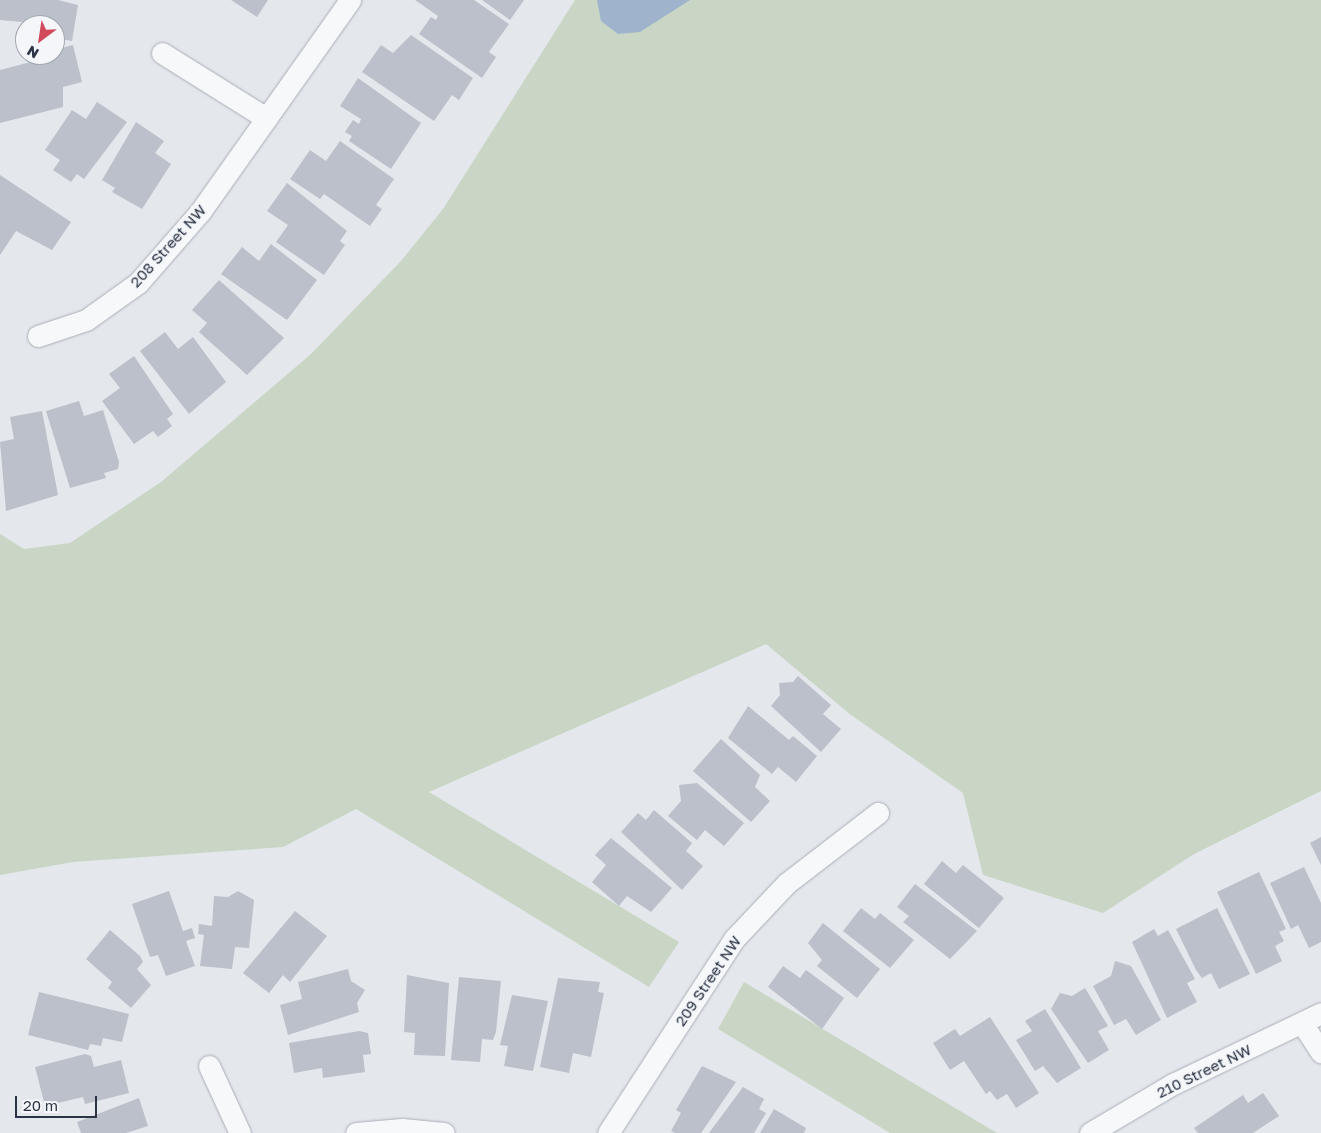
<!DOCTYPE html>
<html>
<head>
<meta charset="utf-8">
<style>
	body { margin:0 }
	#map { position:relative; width:1321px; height:1133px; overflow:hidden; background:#e4e7ec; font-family:"Golos Text",sans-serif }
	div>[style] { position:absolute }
	.green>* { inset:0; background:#c9d6c5 }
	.water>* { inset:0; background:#9fb4cc }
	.building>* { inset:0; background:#bbc0ca }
	.roads { filter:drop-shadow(0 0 1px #a9aeb7) drop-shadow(0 0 1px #a9aeb7) }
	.minor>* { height:21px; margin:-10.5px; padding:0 10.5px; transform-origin:10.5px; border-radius:10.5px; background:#f7f8fa }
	span { translate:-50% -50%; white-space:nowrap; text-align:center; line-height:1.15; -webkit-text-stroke:5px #f4f6f9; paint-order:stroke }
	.street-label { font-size:15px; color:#2b3445 }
	.north { position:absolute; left:15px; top:15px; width:50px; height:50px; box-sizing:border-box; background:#f4f6f9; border:1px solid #a4a8b1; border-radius:50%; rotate:211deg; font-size:14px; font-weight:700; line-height:20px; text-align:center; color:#2b3445 }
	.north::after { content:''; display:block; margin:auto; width:18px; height:22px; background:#d1495b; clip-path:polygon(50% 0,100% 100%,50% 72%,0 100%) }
	.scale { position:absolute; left:15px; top:1096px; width:82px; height:22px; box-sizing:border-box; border:2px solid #2b3445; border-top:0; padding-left:6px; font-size:15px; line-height:18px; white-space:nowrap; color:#2b3445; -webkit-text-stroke:4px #f4f6f9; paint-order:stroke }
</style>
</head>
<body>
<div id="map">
	<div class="green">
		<div style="clip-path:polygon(575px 0,1321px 0,1321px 791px,1194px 854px,1103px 913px,983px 875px,963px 793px,851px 715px,766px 644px,429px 792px,679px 942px,649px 987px,356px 809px,283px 847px,73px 862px,0 875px,0 534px,24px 549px,70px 543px,161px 482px,311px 354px,401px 261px,443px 209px)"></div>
		<div style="clip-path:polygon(744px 982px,997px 1133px,890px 1133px,718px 1029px)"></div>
	</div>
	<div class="water">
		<div style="clip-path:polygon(597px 0,690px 0,640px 32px,618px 34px,601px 21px)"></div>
	</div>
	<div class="building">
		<div style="clip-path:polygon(0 0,58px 0,78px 5px,72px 41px,55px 38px,55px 25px,0 20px)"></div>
		<div style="clip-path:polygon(231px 0,268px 0,257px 17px)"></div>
		<div style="clip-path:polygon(415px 0,474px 0,509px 24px,489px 52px,496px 57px,482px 78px,419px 34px,431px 17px,436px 20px,438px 16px)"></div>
		<div style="clip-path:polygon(482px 0,524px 0,510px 20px)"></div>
		<div style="clip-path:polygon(411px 35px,473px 78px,459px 100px,452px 95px,434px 121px,362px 72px,381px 45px,393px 53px)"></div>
		<div style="clip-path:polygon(73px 45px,82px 82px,63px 87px,63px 107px,0 123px,0 70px,42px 59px,41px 55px,55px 55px,55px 50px)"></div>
		<div style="clip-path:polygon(358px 78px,421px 123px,391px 169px,349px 141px,352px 136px,345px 132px,353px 120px,359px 124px,361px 119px,340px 106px)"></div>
		<div style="clip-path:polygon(97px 102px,127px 122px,84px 179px,77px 174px,71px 182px,53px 170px,60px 160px,45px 150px,72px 110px,86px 119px)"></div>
		<div style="clip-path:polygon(136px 122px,164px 141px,155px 153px,171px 164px,142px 209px,112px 192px,115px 188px,102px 180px)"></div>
		<div style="clip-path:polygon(340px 141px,394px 179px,376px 205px,382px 209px,370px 226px,324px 194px,320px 199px,290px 179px,310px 150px,326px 161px)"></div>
		<div style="clip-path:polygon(0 175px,71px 222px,52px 250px,16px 231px,0 255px)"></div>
		<div style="clip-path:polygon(287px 183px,347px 231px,340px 241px,345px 245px,324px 275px,276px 242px,288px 225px,267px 211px)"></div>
		<div style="clip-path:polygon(271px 244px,317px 280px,287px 320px,221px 274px,242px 247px,259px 261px)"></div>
		<div style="clip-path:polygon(219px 280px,284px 338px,247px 375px,199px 332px,207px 323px,192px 310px)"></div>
		<div style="clip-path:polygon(165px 332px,178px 349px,193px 337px,226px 382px,189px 414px,140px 351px)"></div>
		<div style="clip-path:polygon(134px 356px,173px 414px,167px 419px,172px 426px,158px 437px,153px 431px,134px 444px,102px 401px,120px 388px,109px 374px)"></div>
		<div style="clip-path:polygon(79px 401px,84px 416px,103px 410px,119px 462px,118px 469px,104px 473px,106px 478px,70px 488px,46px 411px)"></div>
		<div style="clip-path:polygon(42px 411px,58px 495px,6px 511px,0 442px,14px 439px,10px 417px)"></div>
		<div style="clip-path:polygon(798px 676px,831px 705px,823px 714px,841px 729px,821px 752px,771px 706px,780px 695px,779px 683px,793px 682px)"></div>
		<div style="clip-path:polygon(748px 706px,789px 740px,793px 736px,817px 756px,796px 782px,778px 767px,772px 774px,728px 738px)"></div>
		<div style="clip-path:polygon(721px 739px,760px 775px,755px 787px,770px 801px,751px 822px,693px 771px)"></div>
		<div style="clip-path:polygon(697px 783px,744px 823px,724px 846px,705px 830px,697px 840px,668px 816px,681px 801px,679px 785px)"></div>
		<div style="clip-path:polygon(654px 810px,692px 843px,686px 851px,703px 866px,682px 890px,621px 832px,638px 813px,646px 820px)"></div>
		<div style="clip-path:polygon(1321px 837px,1321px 865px,1310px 843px)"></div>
		<div style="clip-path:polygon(611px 838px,672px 888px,651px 912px,627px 896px,619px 906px,592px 882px,606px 865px,595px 855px)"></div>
		<div style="clip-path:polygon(942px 861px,956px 873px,963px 865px,1004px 898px,979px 928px,924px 884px)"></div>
		<div style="clip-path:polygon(1304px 867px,1321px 903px,1321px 942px,1309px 948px,1298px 925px,1291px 929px,1270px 883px)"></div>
		<div style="clip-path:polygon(1259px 872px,1286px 929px,1279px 932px,1284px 941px,1275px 946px,1282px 961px,1256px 974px,1217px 892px)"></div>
		<div style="clip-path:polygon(915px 884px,977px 931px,950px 959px,903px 922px,909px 916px,897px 907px)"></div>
		<div style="clip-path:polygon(169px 891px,183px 931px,192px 928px,195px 938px,186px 941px,195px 966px,166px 976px,158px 955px,150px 957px,132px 904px)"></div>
		<div style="clip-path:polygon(238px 891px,254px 900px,249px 948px,235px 947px,232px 969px,200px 966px,204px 935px,198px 934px,199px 924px,212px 926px,214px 896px,228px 897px)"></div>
		<div style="clip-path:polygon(861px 908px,875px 919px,880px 913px,914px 940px,890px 968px,843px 931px)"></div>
		<div style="clip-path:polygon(1217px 908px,1250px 974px,1219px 989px,1211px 973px,1202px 978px,1196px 970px,1176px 929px)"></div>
		<div style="clip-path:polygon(295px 911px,327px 936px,290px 982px,283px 975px,269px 993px,243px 973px)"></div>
		<div style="clip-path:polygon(823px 923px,880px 969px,857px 998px,817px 966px,822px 960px,808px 943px)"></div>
		<div style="clip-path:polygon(1154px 929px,1158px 936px,1168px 930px,1195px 979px,1187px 983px,1197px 1002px,1167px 1018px,1132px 942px)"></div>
		<div style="clip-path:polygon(110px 930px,140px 956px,143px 962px,137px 969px,151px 985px,131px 1008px,108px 988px,112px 982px,86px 959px)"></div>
		<div style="clip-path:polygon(1115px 961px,1131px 966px,1161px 1020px,1136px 1035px,1126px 1019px,1114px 1025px,1093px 986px,1111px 976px)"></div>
		<div style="clip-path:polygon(783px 966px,800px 978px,806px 970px,844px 998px,822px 1029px,768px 987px)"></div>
		<div style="clip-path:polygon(348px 969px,351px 981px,365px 990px,357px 1003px,359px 1012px,288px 1035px,280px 1005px,302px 999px,298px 982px)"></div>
		<div style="clip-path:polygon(407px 975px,449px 983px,445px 1056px,414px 1055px,415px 1033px,404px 1032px)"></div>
		<div style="clip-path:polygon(459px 977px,501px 981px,496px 1032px,493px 1040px,482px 1039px,480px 1062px,451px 1060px)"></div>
		<div style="clip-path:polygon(558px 978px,600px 982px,598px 992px,604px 993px,591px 1057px,573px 1053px,569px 1073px,540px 1067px)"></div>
		<div style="clip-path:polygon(1085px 988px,1108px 1026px,1098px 1031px,1109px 1050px,1088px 1063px,1051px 1009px,1060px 993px,1072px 996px)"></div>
		<div style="clip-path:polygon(39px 992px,129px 1014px,122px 1042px,103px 1038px,101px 1046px,90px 1044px,88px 1050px,28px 1035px)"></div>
		<div style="clip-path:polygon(512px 995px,548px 1001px,533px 1071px,504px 1066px,508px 1046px,500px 1045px)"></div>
		<div style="clip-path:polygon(1045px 1009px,1081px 1068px,1057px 1083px,1043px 1066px,1035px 1071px,1016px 1040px,1032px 1031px,1025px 1021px)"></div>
		<div style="clip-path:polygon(990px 1017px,1039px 1093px,1016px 1108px,1007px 1094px,997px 1100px,990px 1091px,986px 1094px,964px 1061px,950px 1070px,933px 1043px,955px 1029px,960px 1036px)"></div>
		<div style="clip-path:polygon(359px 1031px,368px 1033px,371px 1054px,363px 1055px,365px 1072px,323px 1078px,322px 1068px,294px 1073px,289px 1043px)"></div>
		<div style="clip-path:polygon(85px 1054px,91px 1056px,94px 1067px,121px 1060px,129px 1093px,85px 1104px,83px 1097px,45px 1106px,35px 1067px)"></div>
		<div style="clip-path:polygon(702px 1066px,736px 1082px,701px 1133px,675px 1133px,671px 1131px,681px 1113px,676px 1110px)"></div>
		<div style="clip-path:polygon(743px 1087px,764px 1099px,759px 1109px,766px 1113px,754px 1133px,709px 1133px)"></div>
		<div style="clip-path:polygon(1263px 1093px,1279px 1116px,1253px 1133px,1198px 1133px,1194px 1128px,1243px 1095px,1248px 1103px)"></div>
		<div style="clip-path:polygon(139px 1098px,148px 1126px,126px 1133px,81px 1133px,77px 1122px)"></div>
		<div style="clip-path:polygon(774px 1109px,806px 1128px,804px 1133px,760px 1133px)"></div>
	</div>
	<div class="roads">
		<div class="minor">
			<div style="left:162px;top:53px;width:123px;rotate:32deg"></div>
			<div style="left:38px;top:336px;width:51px;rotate:-18.4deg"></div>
			<div style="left:86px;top:320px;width:64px;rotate:-35.4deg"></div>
			<div style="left:138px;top:283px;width:94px;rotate:-48.9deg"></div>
			<div style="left:200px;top:212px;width:260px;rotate:-54.7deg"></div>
			<div style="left:1302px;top:1023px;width:35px;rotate:57deg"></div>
			<div style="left:209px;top:1066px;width:74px;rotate:65.2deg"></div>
			<div style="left:356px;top:1133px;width:46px;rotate:-5deg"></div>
			<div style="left:402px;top:1129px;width:42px;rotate:5.4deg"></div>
			<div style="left:608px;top:1133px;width:231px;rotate:-57deg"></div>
			<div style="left:734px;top:939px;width:77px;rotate:-46.6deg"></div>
			<div style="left:787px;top:883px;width:115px;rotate:-37.6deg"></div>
			<div style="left:1090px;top:1133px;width:96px;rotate:-30.6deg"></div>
			<div style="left:1173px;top:1084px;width:164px;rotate:-25.6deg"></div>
		</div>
	</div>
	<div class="street-label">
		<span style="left:168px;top:246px;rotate:-48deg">208 Street NW</span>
		<span style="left:708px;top:981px;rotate:-56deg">209 Street NW</span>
		<span style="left:1204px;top:1071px;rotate:-26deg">210 Street NW</span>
	</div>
	<div class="north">N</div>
	<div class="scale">20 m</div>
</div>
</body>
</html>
